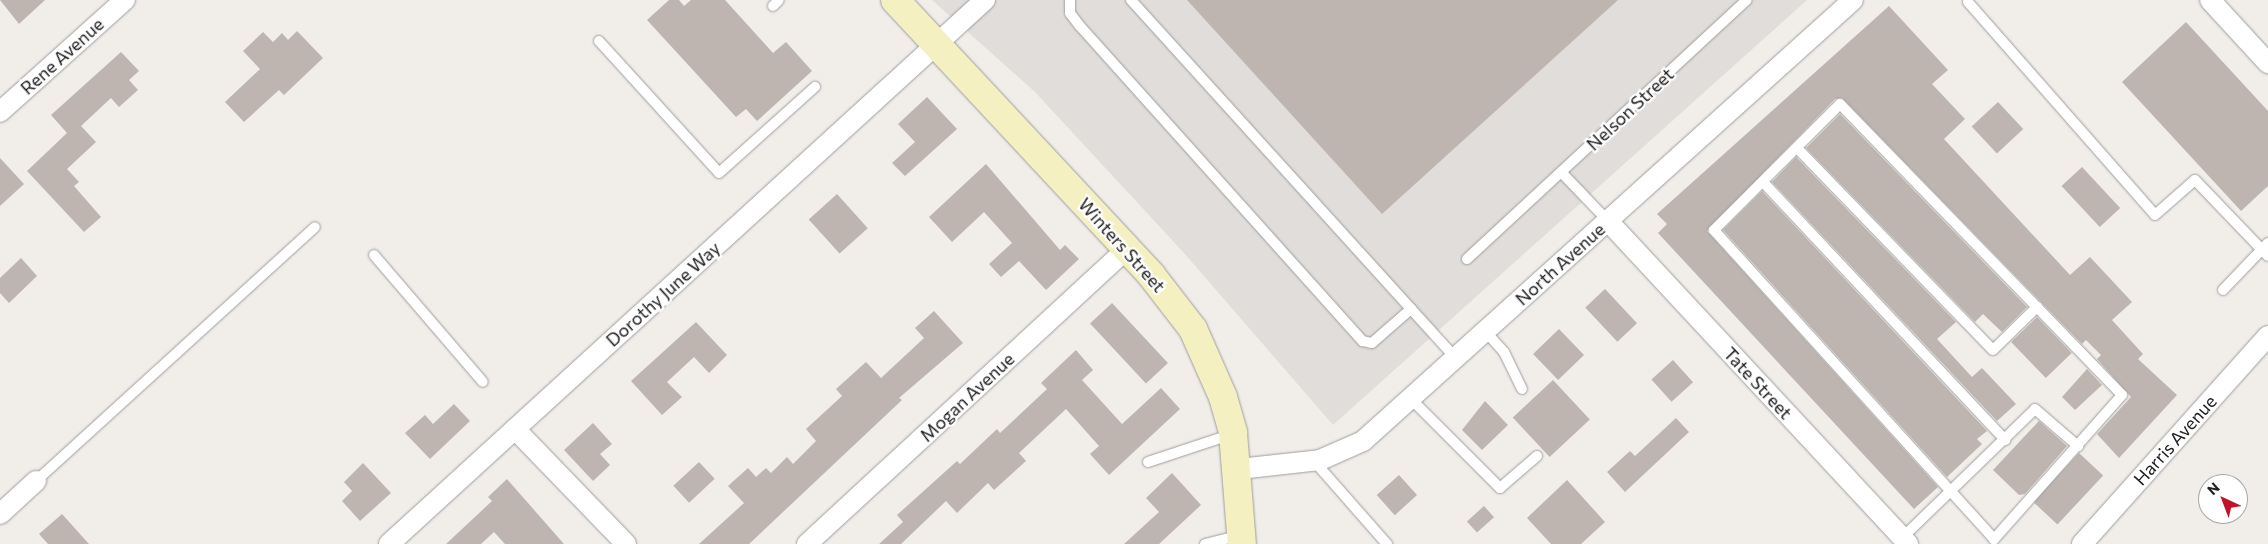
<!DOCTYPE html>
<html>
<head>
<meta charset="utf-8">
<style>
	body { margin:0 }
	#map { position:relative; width:2268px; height:544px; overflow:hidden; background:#f1ede9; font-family:Commissioner,sans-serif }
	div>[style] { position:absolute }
	.airport>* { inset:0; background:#e0ddda }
	.building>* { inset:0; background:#beb5b1; transform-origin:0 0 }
	.roads { filter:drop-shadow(0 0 1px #9e9e9e) drop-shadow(0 0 1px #9e9e9e) }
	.service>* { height:10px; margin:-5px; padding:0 5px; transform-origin:5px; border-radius:5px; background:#fff }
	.minor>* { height:20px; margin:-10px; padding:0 10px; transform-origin:10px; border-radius:10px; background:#fff }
	.secondary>* { height:28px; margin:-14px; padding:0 14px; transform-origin:14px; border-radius:14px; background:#f5f0c2 }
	span { translate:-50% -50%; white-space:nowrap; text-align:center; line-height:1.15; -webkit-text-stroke:4.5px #fff; paint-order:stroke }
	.street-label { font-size:18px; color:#212121 }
	.north { position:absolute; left:2198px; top:474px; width:50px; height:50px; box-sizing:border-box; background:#fff; border:1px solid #a6a6a6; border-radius:50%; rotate:317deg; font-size:14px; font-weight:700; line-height:20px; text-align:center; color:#212121 }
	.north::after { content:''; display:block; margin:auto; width:18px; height:22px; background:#c2112b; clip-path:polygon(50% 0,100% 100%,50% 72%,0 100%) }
</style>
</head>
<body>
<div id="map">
	<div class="airport">
		<div style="clip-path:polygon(932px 0,1807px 0,1333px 425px,1184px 253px,1035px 92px)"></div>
	</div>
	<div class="building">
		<div style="clip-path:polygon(0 0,45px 0,19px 24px)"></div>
		<div style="clip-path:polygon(669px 0,679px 0,684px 6px,691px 0,725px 0,773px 53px,786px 42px,812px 71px,757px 121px,746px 109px,736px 117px,647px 20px)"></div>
		<div style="clip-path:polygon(1187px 0,1618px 0,1382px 214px)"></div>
		<div style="clip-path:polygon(1889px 6px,1948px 70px,1932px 84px,1965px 119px,1944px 139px,2070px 275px,2090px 257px,2132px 302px,2112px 320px,2143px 354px,2138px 359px,2177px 395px,2119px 458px,2097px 434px,2131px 397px,2097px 359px,2101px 355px,2086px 340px,2082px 344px,1842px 98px,1835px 99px,1707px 231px,1938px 487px,1914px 509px,1658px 233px,1667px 224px,1657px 214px)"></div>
		<div style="clip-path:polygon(2186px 22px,2268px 111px,2268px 186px,2241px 211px,2122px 82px)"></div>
		<div style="clip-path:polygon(297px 31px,323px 58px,284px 95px,279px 90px,244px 122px,225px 102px,260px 69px,243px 51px,263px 32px,273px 42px,282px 33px,288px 40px)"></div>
		<div style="clip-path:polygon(121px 52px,139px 71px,129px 80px,138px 90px,119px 107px,111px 98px,81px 126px,96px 142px,67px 169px,79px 182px,74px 186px,101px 217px,84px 232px,27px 171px,67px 133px,51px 115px)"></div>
		<div style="clip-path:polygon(927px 97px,957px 129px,905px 176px,892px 163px,915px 142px,898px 124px)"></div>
		<div style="left:1998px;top:102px;width:37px;height:36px;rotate:47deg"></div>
		<div style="clip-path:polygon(1840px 114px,2027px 307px,2002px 332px,1983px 314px,1975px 322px,1806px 148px)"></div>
		<div style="clip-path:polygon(1796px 157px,1956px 322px,1937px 339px,1972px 377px,1982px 368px,2016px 404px,1997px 421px,1772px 182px)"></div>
		<div style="clip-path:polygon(0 158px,24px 184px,0 206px)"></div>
		<div style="clip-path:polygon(986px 164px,1060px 250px,1065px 245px,1079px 259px,1046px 290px,1019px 261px,1001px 277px,989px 264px,1012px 243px,984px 212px,952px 242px,929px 217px)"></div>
		<div style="left:2082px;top:167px;width:56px;height:28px;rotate:47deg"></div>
		<div style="clip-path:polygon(1762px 191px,1987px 431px,1977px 439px,1982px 444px,1947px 477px,1723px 230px)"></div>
		<div style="left:837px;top:194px;width:46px;height:38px;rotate:48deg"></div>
		<div style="clip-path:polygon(21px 258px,37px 276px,9px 303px,0 293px,0 278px)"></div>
		<div style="left:1605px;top:289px;width:47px;height:27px;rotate:47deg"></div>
		<div style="left:1112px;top:303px;width:82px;height:30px;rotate:47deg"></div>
		<div style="clip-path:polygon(934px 311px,963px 343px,899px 398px,902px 400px,749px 544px,699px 544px,744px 503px,728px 486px,748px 468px,756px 477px,766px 468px,771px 473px,787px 457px,793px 464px,816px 441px,806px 429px,842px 396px,836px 389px,866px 362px,881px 378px,924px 338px,915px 328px)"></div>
		<div style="left:2037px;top:317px;width:50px;height:36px;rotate:46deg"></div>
		<div style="clip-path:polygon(696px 322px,727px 355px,709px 373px,694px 357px,667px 382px,682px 397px,662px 415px,631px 381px)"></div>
		<div style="left:1559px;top:329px;width:36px;height:36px;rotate:46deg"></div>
		<div style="clip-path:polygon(1076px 350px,1093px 370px,1082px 380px,1122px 424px,1161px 388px,1180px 409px,1109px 475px,1090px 454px,1099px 446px,1066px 409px,1019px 453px,1026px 461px,994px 490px,988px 483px,957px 513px,946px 501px,901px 544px,879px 544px,903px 522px,897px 515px,957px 461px,960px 464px,997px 429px,1000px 433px,1047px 389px,1041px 383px)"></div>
		<div style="left:1673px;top:360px;width:30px;height:29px;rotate:48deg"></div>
		<div style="clip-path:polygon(2087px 369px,2102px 385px,2075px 410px,2062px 397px)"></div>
		<div style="left:1553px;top:380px;width:54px;height:55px;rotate:47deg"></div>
		<div style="clip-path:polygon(1485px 401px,1508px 425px,1482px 450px,1462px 430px)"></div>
		<div style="clip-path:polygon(454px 404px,470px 421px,430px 459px,405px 433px,425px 415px,433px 424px)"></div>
		<div style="clip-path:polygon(1676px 418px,1689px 432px,1625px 492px,1607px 472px,1630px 451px,1635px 456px)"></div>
		<div style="clip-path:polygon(2039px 421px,2067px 446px,2025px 494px,2019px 495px,1993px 470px)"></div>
		<div style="clip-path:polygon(593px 423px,612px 444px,600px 454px,610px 465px,593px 481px,564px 450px)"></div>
		<div style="left:2079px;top:453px;width:33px;height:67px;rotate:43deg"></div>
		<div style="left:699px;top:462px;width:23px;height:35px;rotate:47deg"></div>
		<div style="clip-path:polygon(363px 463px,391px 493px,360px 521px,342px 501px,352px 491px,344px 482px)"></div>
		<div style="clip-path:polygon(1172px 473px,1201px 505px,1159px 544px,1124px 544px,1159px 512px,1146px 498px)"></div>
		<div style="left:1399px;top:475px;width:27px;height:30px;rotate:48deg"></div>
		<div style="clip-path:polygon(507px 479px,564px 544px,505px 544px,494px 532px,481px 544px,446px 544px,492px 501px,488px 497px)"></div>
		<div style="clip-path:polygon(1567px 480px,1605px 522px,1581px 544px,1551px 544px,1527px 518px)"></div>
		<div style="left:1484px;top:506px;width:15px;height:23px;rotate:48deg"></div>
		<div style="clip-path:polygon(62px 514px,89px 544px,48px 544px,39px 534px)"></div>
	</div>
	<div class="roads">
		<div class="service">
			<div style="left:1070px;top:0;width:13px;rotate:90deg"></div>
			<div style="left:1070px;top:13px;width:15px;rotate:53deg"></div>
			<div style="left:1079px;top:25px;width:425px;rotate:48.1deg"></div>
			<div style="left:1363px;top:341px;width:9px;rotate:13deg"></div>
			<div style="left:1372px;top:343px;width:52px;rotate:-41.1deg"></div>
			<div style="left:1131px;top:0;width:484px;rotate:47.8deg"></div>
			<div style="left:1968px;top:2px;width:283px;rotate:48.7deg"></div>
			<div style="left:2155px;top:215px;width:53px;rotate:-41.2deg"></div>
			<div style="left:2195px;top:180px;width:105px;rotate:46.2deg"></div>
			<div style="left:773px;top:6px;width:8px;rotate:-45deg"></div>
			<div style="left:599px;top:41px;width:178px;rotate:47.7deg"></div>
			<div style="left:719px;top:173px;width:129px;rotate:-41.9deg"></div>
			<div style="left:1840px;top:104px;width:405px;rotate:45.9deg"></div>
			<div style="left:2122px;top:395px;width:193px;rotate:131.6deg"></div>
			<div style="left:1994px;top:539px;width:417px;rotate:-132.2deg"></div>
			<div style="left:1714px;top:230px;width:178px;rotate:-45deg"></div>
			<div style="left:1797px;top:148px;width:281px;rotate:45.9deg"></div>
			<div style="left:1993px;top:350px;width:62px;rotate:-44.3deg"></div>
			<div style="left:1562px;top:173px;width:66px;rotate:46.2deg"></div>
			<div style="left:1763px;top:182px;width:354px;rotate:46.8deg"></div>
			<div style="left:374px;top:255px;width:167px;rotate:49.4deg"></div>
			<div style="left:1467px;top:259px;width:381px;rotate:-42.8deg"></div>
			<div style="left:2223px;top:290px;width:65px;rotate:-46.2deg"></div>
			<div style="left:1486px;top:332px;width:27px;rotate:48deg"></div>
			<div style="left:1504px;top:352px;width:41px;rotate:64.1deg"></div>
			<div style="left:1411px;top:399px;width:126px;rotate:45deg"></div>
			<div style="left:1500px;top:488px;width:49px;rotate:-40.9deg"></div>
			<div style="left:1314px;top:461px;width:111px;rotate:48.7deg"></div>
			<div style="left:1148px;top:462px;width:89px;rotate:-18.4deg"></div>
			<div style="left:36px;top:481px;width:377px;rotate:-42.3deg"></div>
			<div style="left:1902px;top:538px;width:185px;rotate:-44.1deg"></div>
			<div style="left:2035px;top:409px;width:57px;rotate:40.7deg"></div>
			<div style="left:1205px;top:544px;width:36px;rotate:-14deg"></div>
		</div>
		<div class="minor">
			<div style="left:2210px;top:0;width:86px;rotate:47.4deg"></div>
			<div style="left:0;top:112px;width:168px;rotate:-41.9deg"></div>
			<div style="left:1608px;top:221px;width:441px;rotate:47.1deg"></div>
			<div style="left:515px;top:429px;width:160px;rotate:46deg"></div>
			<div style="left:1239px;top:469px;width:81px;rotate:-6.3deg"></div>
			<div style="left:1320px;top:460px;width:47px;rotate:-23.8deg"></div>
			<div style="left:1363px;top:441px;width:659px;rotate:-41.99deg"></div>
			<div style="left:0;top:514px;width:49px;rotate:-42.5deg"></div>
			<div style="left:389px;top:544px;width:807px;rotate:-42.39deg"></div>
			<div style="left:807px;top:544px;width:435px;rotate:-42.7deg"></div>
			<div style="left:2082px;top:544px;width:279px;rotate:-48.2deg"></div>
		</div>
		<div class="secondary">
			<div style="left:895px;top:0;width:377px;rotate:47deg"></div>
			<div style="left:1152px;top:276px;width:67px;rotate:52.3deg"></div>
			<div style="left:1193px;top:329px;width:74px;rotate:66.2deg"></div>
			<div style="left:1223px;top:397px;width:37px;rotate:74deg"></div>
			<div style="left:1233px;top:433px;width:111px;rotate:85.4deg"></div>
		</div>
	</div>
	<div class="street-label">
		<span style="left:62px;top:56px;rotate:-42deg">Rene Avenue</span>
		<span style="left:1630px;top:109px;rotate:-43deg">Nelson Street</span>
		<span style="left:1122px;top:245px;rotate:48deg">Winters Street</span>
		<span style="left:1560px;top:264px;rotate:-42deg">North Avenue</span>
		<span style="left:663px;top:294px;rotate:-42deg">Dorothy June Way</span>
		<span style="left:1758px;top:383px;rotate:47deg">Tate Street</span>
		<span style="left:967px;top:397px;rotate:-43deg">Mogan Avenue</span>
		<span style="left:2175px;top:440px;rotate:-48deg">Harris Avenue</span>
	</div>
	<div class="north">N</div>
</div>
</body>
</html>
